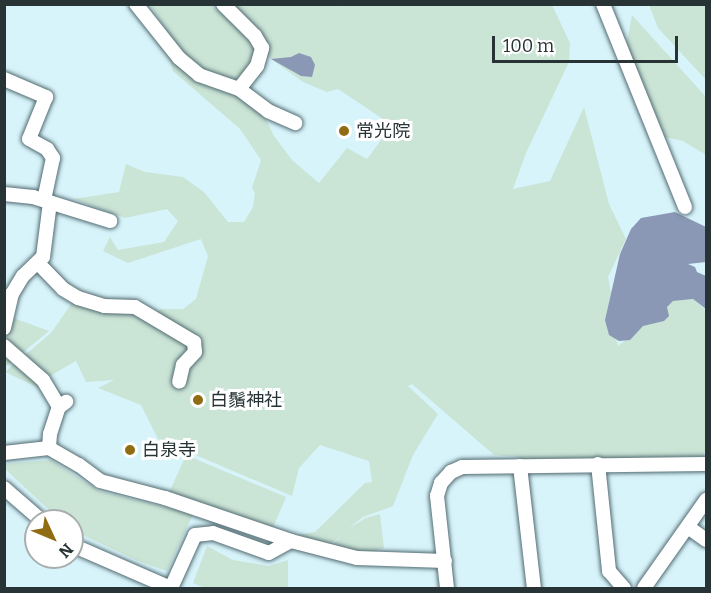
<!DOCTYPE html>
<html>
<head>
<meta charset="utf-8">
<style>
	body { margin:0 }
	#map { position:relative; width:711px; height:593px; overflow:hidden; background:#d8f4fb; font-family:Bitter,"Noto Sans JP",serif }
	div>[style] { position:absolute }
	.green>* { inset:0; background:#cae4d6 }
	.water>* { inset:0; background:#8a98b6 }
	.roads { filter:drop-shadow(0 0 2px #526b71) drop-shadow(0 0 2px #526b71) }
	.minor>* { height:14px; margin:-7px; padding:0 7px; transform-origin:7px; border-radius:7px; background:#fff }
	.dots>* { width:16px; height:16px; translate:-50% -50%; box-sizing:border-box; border:3px solid #fff; border-radius:50% }
	span { translate:-50% -50%; white-space:nowrap; text-align:center; line-height:1.15; -webkit-text-stroke:6px #fff; paint-order:stroke }
	.poi-label { font-size:18px; color:#283335 }
	.left { translate:0 -50%; text-align:left }
	.frame { position:absolute; inset:0; border:6px solid #283335; pointer-events:none }
	.north { position:absolute; left:24px; top:509px; width:60px; height:60px; box-sizing:border-box; background:#fff; border:2px solid #a9adae; border-radius:50%; rotate:134deg; font-size:16px; font-weight:700; line-height:24px; text-align:center; color:#283335 }
	.north::after { content:''; display:block; margin:auto; width:21px; height:27px; background:#906d12; clip-path:polygon(50% 0,100% 100%,50% 72%,0 100%) }
	.scale { position:absolute; left:492px; top:36px; width:186px; height:27px; box-sizing:border-box; border:3px solid #283335; border-top:0; padding-left:8px; font-size:18px; line-height:21px; white-space:nowrap; color:#283335; -webkit-text-stroke:4px #fff; paint-order:stroke }
</style>
</head>
<body>
<div id="map">
	<div class="green">
		<div style="clip-path:polygon(339px 4px,552px 5px,570px 43px,569px 62px,526px 153px,513px 189px,550px 181px,584px 107px,609px 204px,626px 239px,608px 277px,611px 293px,608px 308px,618px 346px,643px 326px,668px 316px,667px 307px,673px 301px,693px 299px,706px 310px,706px 450px,703px 456px,596px 459px,520px 466px,519px 457px,494px 455px,412px 384px,408px 386px,438px 414px,413px 455px,393px 506px,363px 517px,349px 528px,366px 518px,380px 514px,384px 548px,370px 553px,348px 550px,333px 544px,342px 535px,329px 546px,291px 536px,315px 532px,365px 483px,372px 482px,369px 461px,320px 445px,299px 468px,292px 496px,158px 439px,141px 405px,98px 388px,114px 380px,86px 382px,76px 361px,43px 380px,45px 391px,5px 372px,51px 333px,74px 300px,91px 302px,147px 319px,161px 309px,183px 309px,196px 299px,208px 256px,201px 239px,128px 263px,103px 251px,110px 237px,118px 250px,164px 242px,178px 221px,167px 209px,125px 218px,74px 199px,119px 192px,126px 164px,145px 172px,183px 177px,204px 192px,228px 222px,244px 222px,253px 207px,255px 193px,252px 188px,261px 160px,240px 129px,173px 71px,169px 57px,233px 87px,262px 111px,274px 136px,292px 160px,319px 183px,347px 148px,367px 159px,392px 125px,338px 89px,327px 92px,303px 82px,271px 59px,226px 5px,338px 5px,338px 8px)"></div>
		<div style="clip-path:polygon(150px 5px,211px 5px,247px 35px,254px 45px,255px 51px,248px 68px,234px 80px,205px 72px,189px 60px,170px 36px)"></div>
		<div style="clip-path:polygon(649px 5px,706px 5px,706px 80px,658px 28px)"></div>
		<div style="clip-path:polygon(632px 15px,706px 97px,706px 155px,683px 141px,664px 137px,650px 120px,624px 57px)"></div>
		<div style="clip-path:polygon(11px 317px,49px 331px,5px 367px,5px 340px)"></div>
		<div style="clip-path:polygon(186px 455px,286px 497px,272px 530px,169px 493px)"></div>
		<div style="clip-path:polygon(51px 460px,99px 491px,193px 514px,167px 571px,138px 561px,72px 530px,72px 521px,61px 521px,5px 469px,4px 464px)"></div>
		<div style="clip-path:polygon(207px 546px,233px 560px,269px 566px,288px 560px,288px 588px,205px 588px,193px 583px)"></div>
	</div>
	<div class="water">
		<div style="clip-path:polygon(299px 53px,311px 57px,315px 65px,312px 77px,301px 76px,271px 59px,291px 57px)"></div>
		<div style="clip-path:polygon(675px 212px,706px 227px,706px 262px,688px 264px,695px 267px,697px 272px,706px 276px,706px 309px,693px 299px,673px 301px,667px 307px,669px 316px,664px 321px,643px 326px,630px 340px,619px 341px,609px 335px,605px 320px,620px 254px,631px 229px,641px 218px)"></div>
	</div>
	<div class="roads">
		<div class="minor">
			<div style="left:136px;top:4px;width:69px;rotate:51.5deg"></div>
			<div style="left:179px;top:58px;width:26px;rotate:40deg"></div>
			<div style="left:199px;top:75px;width:42px;rotate:19.3deg"></div>
			<div style="left:239px;top:89px;width:29px;rotate:-52deg"></div>
			<div style="left:257px;top:66px;width:19px;rotate:-74deg"></div>
			<div style="left:262px;top:48px;width:14px;rotate:-120deg"></div>
			<div style="left:255px;top:36px;width:45px;rotate:-135deg"></div>
			<div style="left:603px;top:4px;width:219px;rotate:68deg"></div>
			<div style="left:4px;top:79px;width:46px;rotate:23.2deg"></div>
			<div style="left:46px;top:97px;width:45px;rotate:112deg"></div>
			<div style="left:29px;top:139px;width:21px;rotate:29deg"></div>
			<div style="left:47px;top:149px;width:11px;rotate:56deg"></div>
			<div style="left:53px;top:158px;width:43px;rotate:102.1deg"></div>
			<div style="left:239px;top:89px;width:36px;rotate:37deg"></div>
			<div style="left:268px;top:111px;width:30px;rotate:24deg"></div>
			<div style="left:4px;top:194px;width:29px;rotate:6deg"></div>
			<div style="left:33px;top:197px;width:81px;rotate:17.3deg"></div>
			<div style="left:38px;top:263px;width:36px;rotate:46deg"></div>
			<div style="left:63px;top:289px;width:17px;rotate:31deg"></div>
			<div style="left:78px;top:298px;width:27px;rotate:17deg"></div>
			<div style="left:104px;top:306px;width:31px;rotate:2deg"></div>
			<div style="left:135px;top:307px;width:69px;rotate:30.7deg"></div>
			<div style="left:194px;top:342px;width:10px;rotate:84deg"></div>
			<div style="left:195px;top:352px;width:18px;rotate:133deg"></div>
			<div style="left:183px;top:365px;width:17px;rotate:103deg"></div>
			<div style="left:4px;top:328px;width:35px;rotate:-77deg"></div>
			<div style="left:12px;top:294px;width:21px;rotate:-59deg"></div>
			<div style="left:23px;top:276px;width:28px;rotate:-44deg"></div>
			<div style="left:43px;top:257px;width:55px;rotate:-82.7deg"></div>
			<div style="left:4px;top:346px;width:52px;rotate:41.1deg"></div>
			<div style="left:43px;top:380px;width:31px;rotate:59deg"></div>
			<div style="left:49px;top:448px;width:34px;rotate:30deg"></div>
			<div style="left:79px;top:465px;width:26px;rotate:37deg"></div>
			<div style="left:100px;top:481px;width:67px;rotate:14.7deg"></div>
			<div style="left:165px;top:498px;width:133px;rotate:18.8deg"></div>
			<div style="left:4px;top:453px;width:45px;rotate:-6.3deg"></div>
			<div style="left:49px;top:448px;width:14px;rotate:-86deg"></div>
			<div style="left:50px;top:434px;width:28px;rotate:-72deg"></div>
			<div style="left:59px;top:407px;width:9px;rotate:-36deg"></div>
			<div style="left:598px;top:464px;width:108px;rotate:84.1deg"></div>
			<div style="left:609px;top:571px;width:23px;rotate:49deg"></div>
			<div style="left:520px;top:466px;width:123px;rotate:83.5deg"></div>
			<div style="left:4px;top:488px;width:50px;rotate:41deg"></div>
			<div style="left:688px;top:527px;width:22px;rotate:36deg"></div>
			<div style="left:72px;top:545px;width:108px;rotate:23.5deg"></div>
			<div style="left:171px;top:588px;width:58px;rotate:-65.6deg"></div>
			<div style="left:195px;top:535px;width:18px;rotate:-6deg"></div>
			<div style="left:213px;top:533px;width:59px;rotate:19.7deg"></div>
			<div style="left:269px;top:553px;width:25px;rotate:-29deg"></div>
			<div style="left:291px;top:541px;width:68px;rotate:14.4deg"></div>
			<div style="left:357px;top:558px;width:88px;rotate:2deg"></div>
			<div style="left:447px;top:588px;width:93px;rotate:-96.2deg"></div>
			<div style="left:437px;top:496px;width:14px;rotate:-73deg"></div>
			<div style="left:441px;top:483px;width:15px;rotate:-48deg"></div>
			<div style="left:451px;top:472px;width:12px;rotate:-24deg"></div>
			<div style="left:462px;top:467px;width:244px;rotate:-0.7deg"></div>
			<div style="left:644px;top:588px;width:108px;rotate:-54.8deg"></div>
		</div>
	</div>
	<div class="dots">
		<div style="left:344px;top:131px;background:#906d12"></div>
		<div style="left:198px;top:400px;background:#906d12"></div>
		<div style="left:130px;top:450px;background:#906d12"></div>
	</div>
	<div class="poi-label">
		<span class="left" style="left:356px;top:131px">常光院</span>
		<span class="left" style="left:210px;top:400px">白鬚神社</span>
		<span class="left" style="left:142px;top:450px">白泉寺</span>
	</div>
	<div class="frame"></div>
	<div class="north">N</div>
	<div class="scale">100 m</div>
</div>
</body>
</html>
